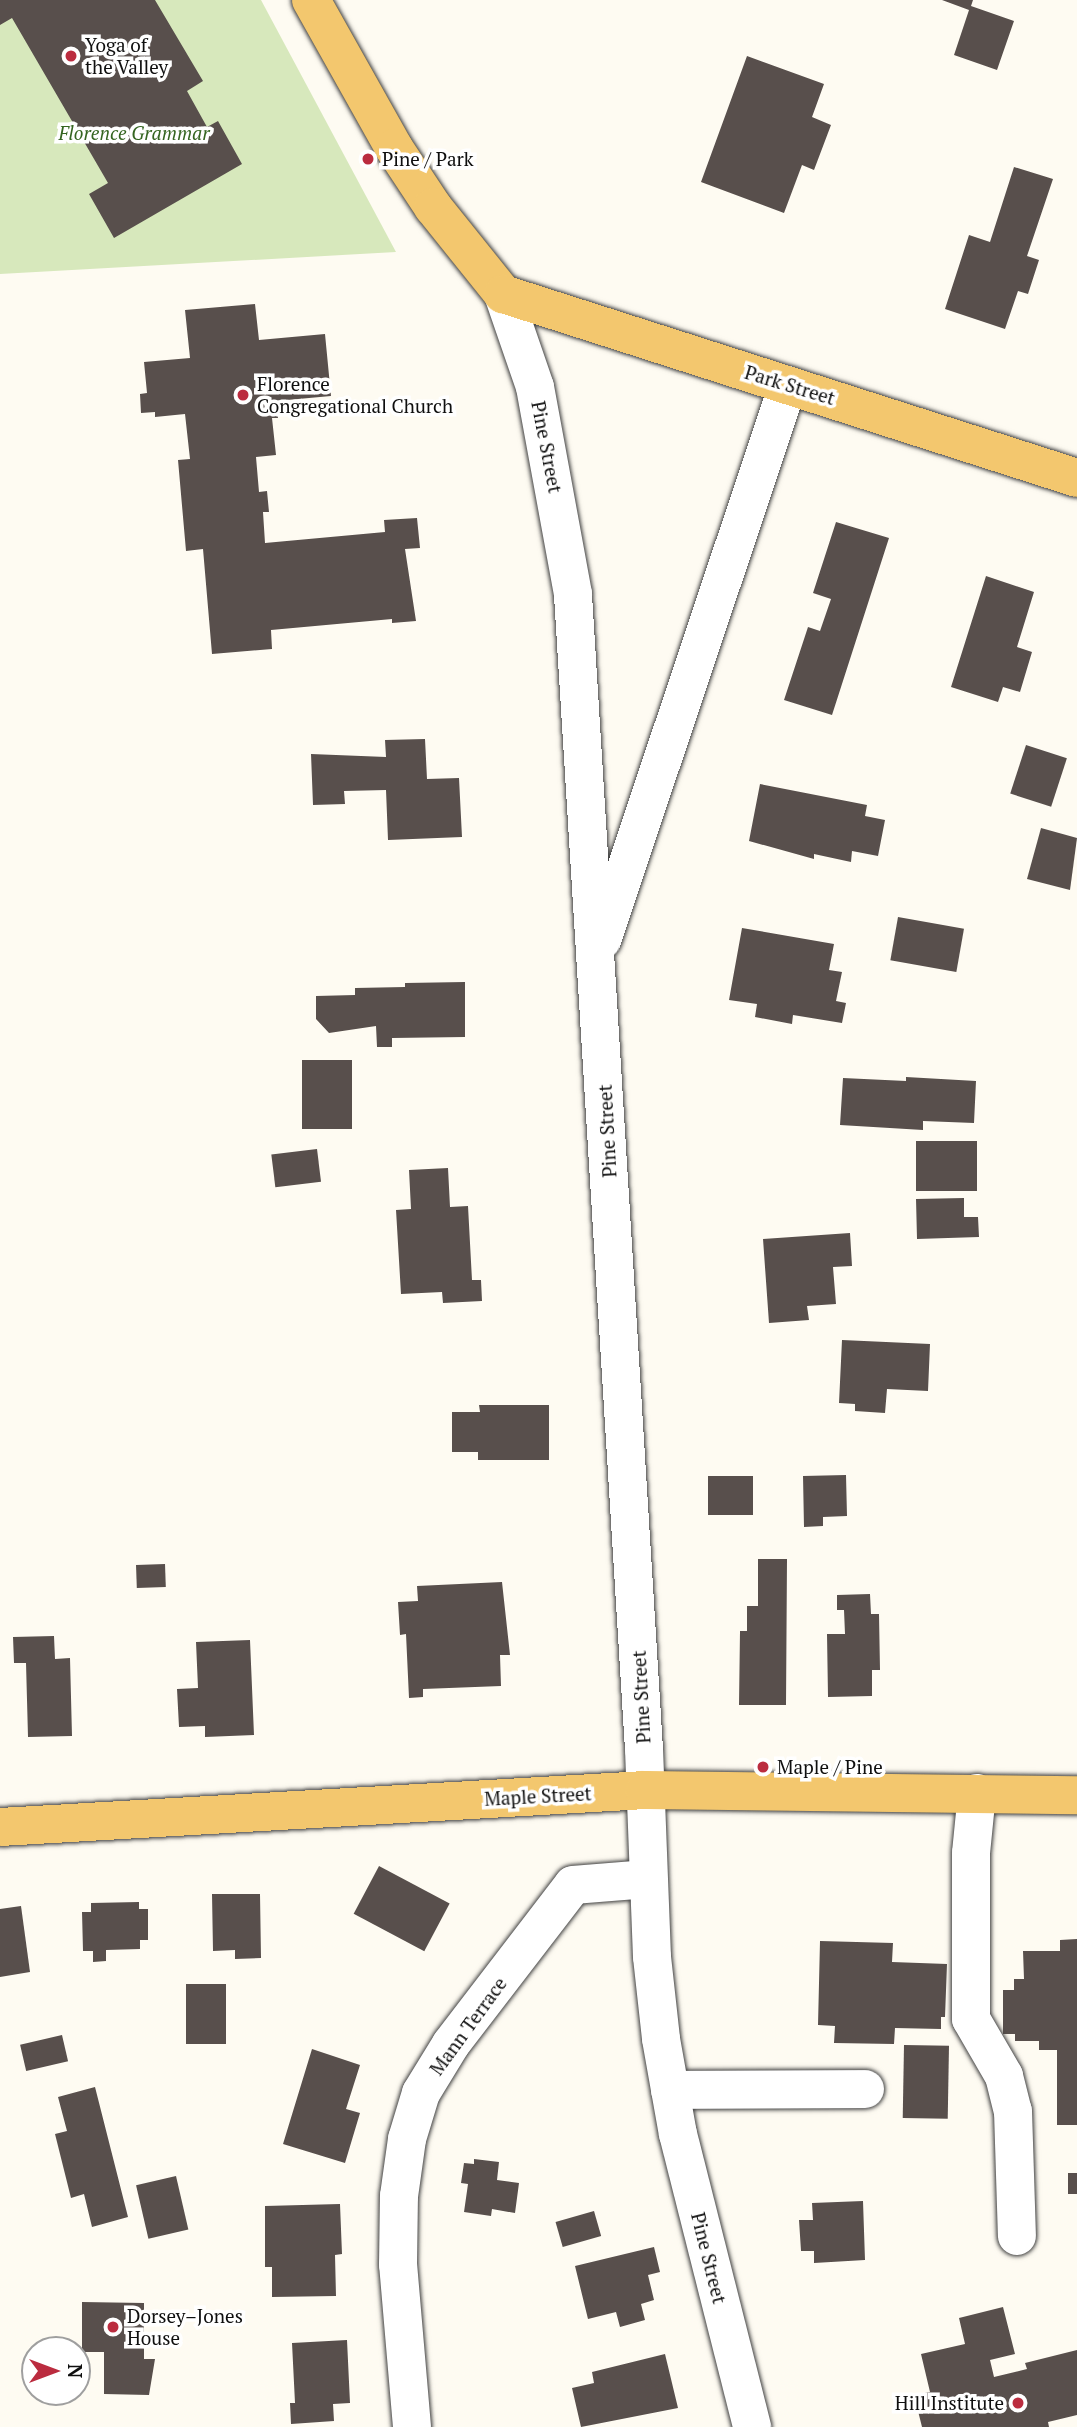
<!DOCTYPE html>
<html>
<head>
<meta charset="utf-8">
<style>
	body { margin:0 }
	#map { position:relative; width:1077px; height:2427px; overflow:hidden; background:#fefbf2; font-family:"PT Serif",serif }
	div>[style] { position:absolute }
	.green>* { inset:0; background:#d7e8bc }
	.building>* { inset:0; background:#584f4c; transform-origin:0 0 }
	.roads { filter:drop-shadow(0 0 2px #424242) drop-shadow(0 0 2px #424242) }
	.minor>* { height:38px; margin:-19px; padding:0 19px; transform-origin:19px; border-radius:19px; background:#fff }
	.major>* { height:38px; margin:-19px; padding:0 19px; transform-origin:19px; border-radius:19px; background:#f3c76e }
	.dots>* { width:19px; height:19px; translate:-50% -50%; box-sizing:border-box; border:4px solid #fff; border-radius:50% }
	span { translate:-50% -50%; white-space:nowrap; text-align:center; line-height:1.15; -webkit-text-stroke:7px #fff; paint-order:stroke }
	.poi-label { font-size:19px; color:#0f0f0f }
	.left { translate:0 -50%; text-align:left }
	.right { translate:-100% -50%; text-align:right }
	.park-label { font-size:19px; color:#356521; font-style:italic }
	.street-label { font-size:19px; color:#0f0f0f }
	.north { position:absolute; left:21px; top:2336px; width:70px; height:70px; box-sizing:border-box; background:#fff; border:2px solid #9f9f9f; border-radius:50%; rotate:90deg; font-size:19px; font-weight:700; line-height:28px; text-align:center; color:#0f0f0f }
	.north::after { content:''; display:block; margin:auto; width:24px; height:32px; background:#bb2c3f; clip-path:polygon(50% 0,100% 100%,50% 72%,0 100%) }
</style>
</head>
<body>
<div id="map">
	<div class="green">
		<div style="clip-path:polygon(0 0,261px 0,396px 252px,0 274px)"></div>
	</div>
	<div class="building">
		<div style="clip-path:polygon(0 0,155px 0,203px 81px,187px 91px,207px 127px,218px 121px,242px 164px,114px 238px,89px 194px,108px 183px,12px 18px,0 25px)"></div>
		<div style="clip-path:polygon(942px 0,973px 0,971px 6px,1014px 21px,997px 70px,954px 55px,969px 10px)"></div>
		<div style="clip-path:polygon(747px 56px,824px 84px,812px 117px,831px 125px,814px 170px,802px 165px,784px 213px,701px 182px)"></div>
		<div style="clip-path:polygon(1014px 167px,1053px 179px,1027px 256px,1039px 260px,1028px 294px,1018px 291px,1005px 329px,945px 309px,969px 235px,990px 242px)"></div>
		<div style="clip-path:polygon(255px 304px,259px 340px,325px 334px,331px 396px,276px 401px,278px 418px,272px 418px,276px 455px,256px 457px,259px 492px,267px 491px,269px 512px,263px 512px,265px 543px,385px 532px,384px 520px,417px 518px,420px 548px,405px 549px,416px 621px,392px 623px,392px 619px,271px 630px,272px 649px,212px 654px,203px 549px,186px 551px,178px 460px,190px 459px,185px 414px,155px 417px,155px 412px,141px 413px,140px 394px,147px 393px,144px 362px,190px 358px,185px 310px)"></div>
		<div style="clip-path:polygon(836px 522px,889px 538px,832px 715px,784px 700px,808px 627px,820px 631px,831px 599px,813px 593px)"></div>
		<div style="clip-path:polygon(986px 576px,1034px 592px,1017px 647px,1032px 652px,1020px 692px,1003px 687px,998px 702px,951px 687px)"></div>
		<div style="clip-path:polygon(425px 739px,427px 779px,459px 778px,462px 837px,388px 840px,386px 790px,344px 791px,345px 804px,313px 805px,311px 754px,386px 757px,385px 740px)"></div>
		<div style="left:1026px;top:745px;width:43px;height:51px;rotate:18deg"></div>
		<div style="clip-path:polygon(760px 784px,867px 805px,865px 816px,885px 820px,878px 856px,852px 851px,851px 862px,814px 854px,814px 859px,749px 841px)"></div>
		<div style="clip-path:polygon(1041px 828px,1077px 838px,1070px 890px,1027px 879px)"></div>
		<div style="left:898px;top:917px;width:67px;height:44px;rotate:10deg"></div>
		<div style="clip-path:polygon(742px 928px,834px 944px,829px 970px,842px 972px,836px 1001px,846px 1003px,842px 1023px,793px 1015px,792px 1024px,755px 1017px,757px 1004px,729px 1000px)"></div>
		<div style="clip-path:polygon(465px 982px,465px 1037px,392px 1038px,392px 1047px,377px 1047px,376px 1026px,329px 1033px,316px 1019px,316px 996px,355px 995px,355px 988px,405px 987px,405px 983px)"></div>
		<div style="left:302px;top:1060px;width:50px;height:69px"></div>
		<div style="clip-path:polygon(906px 1077px,976px 1081px,974px 1123px,923px 1121px,923px 1130px,840px 1125px,843px 1078px,906px 1081px)"></div>
		<div style="left:916px;top:1141px;width:61px;height:50px"></div>
		<div style="left:317px;top:1149px;width:33px;height:46px;rotate:83deg"></div>
		<div style="clip-path:polygon(448px 1168px,450px 1207px,468px 1206px,472px 1280px,481px 1280px,482px 1301px,443px 1303px,442px 1292px,401px 1294px,396px 1210px,411px 1209px,409px 1170px)"></div>
		<div style="clip-path:polygon(964px 1198px,964px 1217px,978px 1217px,979px 1237px,917px 1239px,916px 1199px)"></div>
		<div style="clip-path:polygon(850px 1233px,852px 1266px,833px 1267px,836px 1304px,807px 1306px,809px 1320px,769px 1323px,763px 1239px)"></div>
		<div style="clip-path:polygon(842px 1340px,930px 1344px,928px 1391px,887px 1389px,885px 1413px,855px 1411px,855px 1404px,839px 1403px)"></div>
		<div style="clip-path:polygon(479px 1405px,549px 1405px,549px 1460px,478px 1460px,478px 1452px,452px 1452px,452px 1412px,480px 1412px)"></div>
		<div style="clip-path:polygon(846px 1475px,847px 1516px,823px 1517px,823px 1526px,804px 1527px,803px 1476px)"></div>
		<div style="left:753px;top:1476px;width:39px;height:45px;rotate:90deg"></div>
		<div style="clip-path:polygon(758px 1559px,787px 1559px,786px 1705px,739px 1705px,740px 1631px,747px 1631px,747px 1606px,758px 1606px)"></div>
		<div style="left:165px;top:1564px;width:23px;height:29px;rotate:88deg"></div>
		<div style="clip-path:polygon(502px 1582px,510px 1655px,500px 1655px,501px 1686px,423px 1689px,423px 1697px,409px 1698px,406px 1634px,400px 1635px,398px 1602px,418px 1601px,417px 1586px)"></div>
		<div style="clip-path:polygon(870px 1594px,871px 1614px,879px 1614px,880px 1670px,872px 1670px,872px 1696px,828px 1697px,827px 1634px,845px 1634px,844px 1610px,837px 1610px,837px 1595px)"></div>
		<div style="clip-path:polygon(54px 1636px,55px 1659px,70px 1658px,72px 1736px,28px 1737px,26px 1663px,14px 1663px,13px 1637px)"></div>
		<div style="clip-path:polygon(250px 1640px,254px 1735px,205px 1737px,205px 1726px,179px 1727px,177px 1689px,198px 1688px,196px 1642px)"></div>
		<div style="left:379px;top:1866px;width:80px;height:54px;rotate:28deg"></div>
		<div style="clip-path:polygon(212px 1894px,260px 1894px,261px 1958px,235px 1959px,235px 1950px,213px 1951px)"></div>
		<div style="clip-path:polygon(139px 1902px,139px 1909px,148px 1909px,148px 1940px,140px 1940px,140px 1949px,106px 1950px,106px 1961px,93px 1962px,93px 1951px,83px 1951px,82px 1912px,91px 1912px,91px 1903px)"></div>
		<div style="clip-path:polygon(21px 1906px,30px 1972px,0 1977px,0 1909px)"></div>
		<div style="clip-path:polygon(1077px 1939px,1077px 2125px,1057px 2125px,1057px 2050px,1039px 2050px,1039px 2041px,1015px 2041px,1015px 2034px,1003px 2034px,1003px 1990px,1014px 1990px,1014px 1979px,1024px 1979px,1023px 1951px,1060px 1951px,1060px 1940px)"></div>
		<div style="clip-path:polygon(820px 1941px,893px 1943px,892px 1962px,947px 1964px,945px 2017px,941px 2017px,941px 2029px,895px 2028px,894px 2044px,834px 2043px,835px 2026px,818px 2025px)"></div>
		<div style="left:186px;top:1984px;width:40px;height:60px"></div>
		<div style="left:62px;top:2035px;width:27px;height:43px;rotate:77deg"></div>
		<div style="left:904px;top:2045px;width:45px;height:73px;rotate:1deg"></div>
		<div style="clip-path:polygon(312px 2049px,360px 2065px,346px 2109px,360px 2113px,345px 2163px,283px 2144px)"></div>
		<div style="clip-path:polygon(95px 2087px,128px 2217px,92px 2227px,84px 2194px,71px 2198px,55px 2134px,67px 2131px,58px 2097px)"></div>
		<div style="clip-path:polygon(474px 2159px,499px 2162px,497px 2180px,519px 2183px,515px 2213px,492px 2209px,491px 2216px,464px 2212px,468px 2184px,461px 2183px,464px 2163px,474px 2164px)"></div>
		<div style="left:1068px;top:2173px;width:9px;height:21px"></div>
		<div style="left:176px;top:2176px;width:55px;height:41px;rotate:77deg"></div>
		<div style="clip-path:polygon(863px 2201px,865px 2260px,814px 2263px,814px 2251px,801px 2251px,799px 2220px,813px 2220px,812px 2203px)"></div>
		<div style="clip-path:polygon(340px 2204px,342px 2254px,335px 2255px,336px 2296px,272px 2297px,272px 2267px,265px 2267px,265px 2206px)"></div>
		<div style="left:594px;top:2211px;width:26px;height:40px;rotate:74deg"></div>
		<div style="clip-path:polygon(654px 2247px,660px 2272px,648px 2275px,654px 2300px,641px 2304px,645px 2320px,620px 2327px,616px 2312px,588px 2319px,575px 2266px)"></div>
		<div style="clip-path:polygon(82px 2302px,144px 2303px,144px 2359px,155px 2359px,149px 2395px,104px 2394px,104px 2352px,82px 2352px)"></div>
		<div style="clip-path:polygon(1003px 2307px,1015px 2354px,990px 2360px,994px 2377px,1027px 2369px,1025px 2363px,1077px 2350px,1077px 2415px,1048px 2422px,1049px 2427px,922px 2427px,914px 2395px,930px 2392px,921px 2354px,965px 2344px,959px 2318px)"></div>
		<div style="clip-path:polygon(347px 2340px,350px 2403px,333px 2404px,334px 2421px,291px 2424px,290px 2403px,295px 2403px,292px 2343px)"></div>
		<div style="clip-path:polygon(665px 2354px,678px 2408px,581px 2427px,572px 2388px,594px 2383px,592px 2372px)"></div>
	</div>
	<div class="roads">
		<div class="minor">
			<div style="left:503px;top:294px;width:98px;rotate:71deg"></div>
			<div style="left:535px;top:387px;width:211px;rotate:79.6deg"></div>
			<div style="left:573px;top:595px;width:1156px;rotate:86.48deg"></div>
			<div style="left:644px;top:1749px;width:208px;rotate:87.8deg"></div>
			<div style="left:652px;top:1957px;width:82px;rotate:83.7deg"></div>
			<div style="left:661px;top:2039px;width:97px;rotate:79.9deg"></div>
			<div style="left:678px;top:2134px;width:302px;rotate:75.8deg"></div>
			<div style="left:602px;top:940px;width:585px;rotate:-71.47deg"></div>
			<div style="left:977px;top:1793px;width:60px;rotate:95.7deg"></div>
			<div style="left:971px;top:1853px;width:166px;rotate:90deg"></div>
			<div style="left:971px;top:2019px;width:66px;rotate:59.9deg"></div>
			<div style="left:1004px;top:2076px;width:36px;rotate:76deg"></div>
			<div style="left:1013px;top:2111px;width:125px;rotate:88.2deg"></div>
			<div style="left:670px;top:2090px;width:195px;rotate:-0.3deg"></div>
			<div style="left:412px;top:2427px;width:163px;rotate:-94.9deg"></div>
			<div style="left:398px;top:2265px;width:69px;rotate:-89.2deg"></div>
			<div style="left:399px;top:2196px;width:58px;rotate:-82deg"></div>
			<div style="left:407px;top:2139px;width:48px;rotate:-73.1deg"></div>
			<div style="left:421px;top:2093px;width:57px;rotate:-58.5deg"></div>
			<div style="left:451px;top:2044px;width:200px;rotate:-52.5deg"></div>
			<div style="left:573px;top:1885px;width:75px;rotate:-4.6deg"></div>
		</div>
		<div class="major">
			<div style="left:311px;top:0;width:170px;rotate:60.7deg"></div>
			<div style="left:394px;top:148px;width:71px;rotate:56.5deg"></div>
			<div style="left:433px;top:207px;width:112px;rotate:51.2deg"></div>
			<div style="left:503px;top:294px;width:603px;rotate:17.77deg"></div>
			<div style="left:0;top:1827px;width:646px;rotate:-3.28deg"></div>
			<div style="left:645px;top:1790px;width:432px;rotate:0.7deg"></div>
		</div>
	</div>
	<div class="dots">
		<div style="left:71px;top:56px;background:#bb2c3f"></div>
		<div style="left:368px;top:159px;background:#bb2c3f"></div>
		<div style="left:243px;top:395px;background:#bb2c3f"></div>
		<div style="left:763px;top:1767px;background:#bb2c3f"></div>
		<div style="left:113px;top:2327px;background:#bb2c3f"></div>
		<div style="left:1018px;top:2403px;background:#bb2c3f"></div>
	</div>
	<div class="poi-label">
		<span class="left" style="left:85px;top:56px">Yoga of<br>the Valley</span>
		<span class="left" style="left:382px;top:159px">Pine / Park</span>
		<span class="left" style="left:257px;top:395px">Florence<br>Congregational Church</span>
		<span class="left" style="left:777px;top:1767px">Maple / Pine</span>
		<span class="left" style="left:127px;top:2327px">Dorsey–Jones<br>House</span>
		<span class="right" style="left:1004px;top:2403px">Hill Institute</span>
	</div>
	<div class="park-label">
		<span style="left:134px;top:133px">Florence Grammar</span>
	</div>
	<div class="street-label">
		<span style="left:790px;top:385px;rotate:17deg">Park Street</span>
		<span style="left:547px;top:447px;rotate:79deg">Pine Street</span>
		<span style="left:607px;top:1131px;rotate:-93deg">Pine Street</span>
		<span style="left:641px;top:1697px;rotate:-93deg">Pine Street</span>
		<span style="left:538px;top:1796px;rotate:-3deg">Maple Street</span>
		<span style="left:468px;top:2026px;rotate:-54deg">Mann Terrace</span>
		<span style="left:709px;top:2258px;rotate:76deg">Pine Street</span>
	</div>
	<div class="north">N</div>
</div>
</body>
</html>
